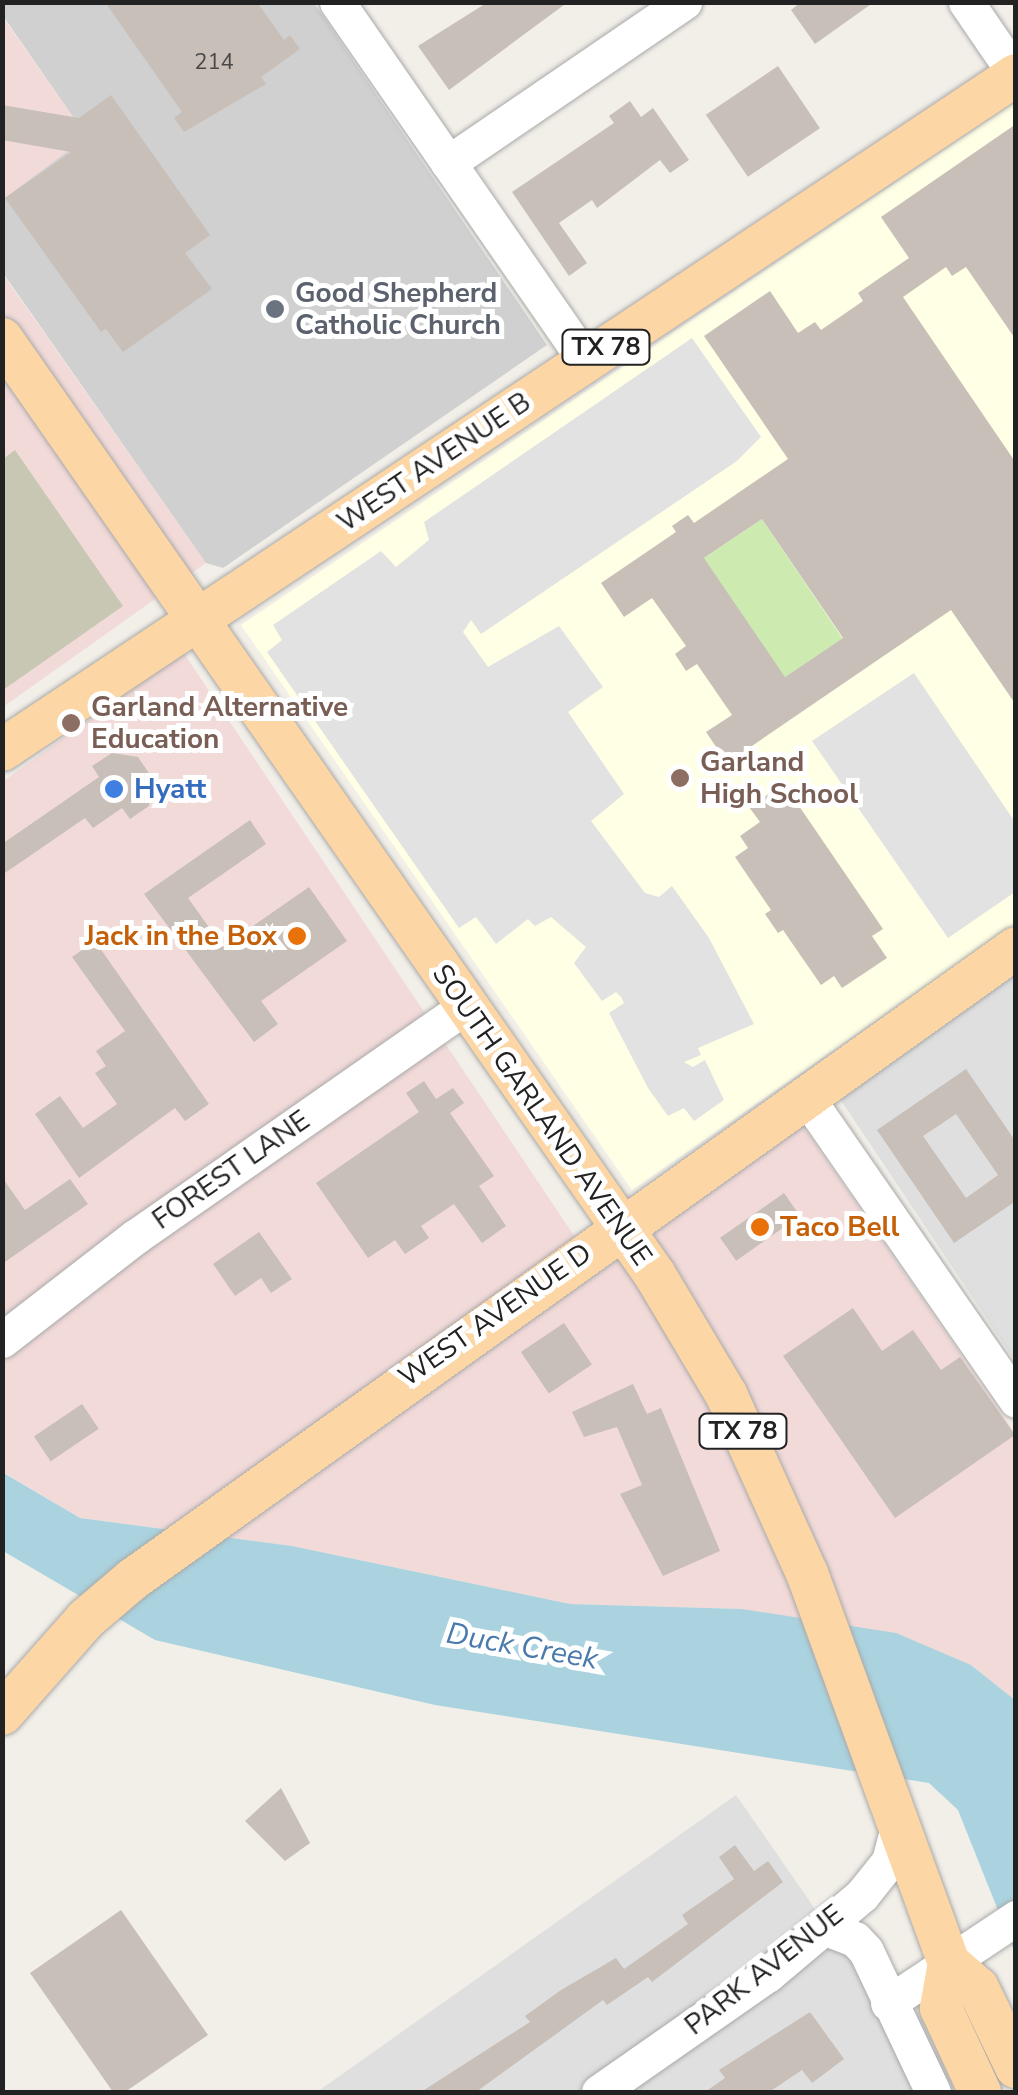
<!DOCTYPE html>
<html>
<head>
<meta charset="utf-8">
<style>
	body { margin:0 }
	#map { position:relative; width:1018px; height:2095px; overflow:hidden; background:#f2efe9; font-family:"Nunito Sans",sans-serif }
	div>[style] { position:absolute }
	.residential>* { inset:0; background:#e0dfdf }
	.commercial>* { inset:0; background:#f2dad9 }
	.education>* { inset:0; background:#ffffe5 }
	.religious>* { inset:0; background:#d0d0d0 }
	.construction>* { inset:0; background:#c7c7b4 }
	.grass>* { inset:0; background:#cdebb0; transform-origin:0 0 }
	.parking>* { inset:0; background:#e2e2e2 }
	.water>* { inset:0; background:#aad3df }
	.building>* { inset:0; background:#c7bfb8; transform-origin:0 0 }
	.roads { filter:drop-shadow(0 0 2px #a9a9a9) drop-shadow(0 0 2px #a9a9a9) }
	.minor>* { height:35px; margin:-17.5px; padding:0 17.5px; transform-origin:17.5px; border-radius:17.5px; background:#fff }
	.major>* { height:42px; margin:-21px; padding:0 21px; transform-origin:21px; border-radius:21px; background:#fcd6a4 }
	.dots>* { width:28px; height:28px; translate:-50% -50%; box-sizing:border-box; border:5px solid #fff; border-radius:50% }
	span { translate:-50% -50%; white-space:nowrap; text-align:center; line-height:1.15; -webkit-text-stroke:10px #fff; paint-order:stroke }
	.number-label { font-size:22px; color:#4b4948 }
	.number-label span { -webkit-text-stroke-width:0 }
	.shield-label span { padding:2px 8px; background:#fff; border:2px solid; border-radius:8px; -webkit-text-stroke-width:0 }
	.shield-label { font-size:25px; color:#222; font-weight:700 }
	.worship-label { font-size:28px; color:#5b616d; font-weight:700 }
	.left { translate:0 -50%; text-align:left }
	.street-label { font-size:28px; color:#222 }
	.education-label { font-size:28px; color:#785e54; font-weight:700 }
	.shop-label { font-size:28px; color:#366cbe; font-weight:700 }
	.food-label { font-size:28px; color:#c56008; font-weight:700 }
	.right { translate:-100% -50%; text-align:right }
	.water-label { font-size:30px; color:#4a7aab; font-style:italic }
	.frame { position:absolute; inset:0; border:5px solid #222; pointer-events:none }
</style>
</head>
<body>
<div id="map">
	<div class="residential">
		<div style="clip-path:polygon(1015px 970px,1015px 1361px,836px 1093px)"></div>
		<div style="clip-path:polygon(736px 1795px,942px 2092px,317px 2092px)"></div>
	</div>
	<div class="commercial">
		<div style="clip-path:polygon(2px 16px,87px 137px,3px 200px,2px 200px)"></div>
		<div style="clip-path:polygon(2px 273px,206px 563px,3px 707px,2px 707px)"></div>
		<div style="clip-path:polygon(183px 652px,593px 1264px,798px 1119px,1015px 1433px,1015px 1700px,971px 1665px,742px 1609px,570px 1604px,292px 1546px,80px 1518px,3px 1472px,2px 782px)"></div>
	</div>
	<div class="education">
		<div style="clip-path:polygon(1015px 102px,1015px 924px,632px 1190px,241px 625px)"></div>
	</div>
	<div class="religious">
		<div style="clip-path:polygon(3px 3px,314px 3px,547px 345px,223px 568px,206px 563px,3px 273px,2px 200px,87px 137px,3px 16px)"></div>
	</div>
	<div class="construction">
		<div style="clip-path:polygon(15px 450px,123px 606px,3px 690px,3px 459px)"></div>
	</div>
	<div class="grass">
		<div style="left:762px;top:519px;width:144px;height:70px;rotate:56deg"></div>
	</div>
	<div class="parking">
		<div style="clip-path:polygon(692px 338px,761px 437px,737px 461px,481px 634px,471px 620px,463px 632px,488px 667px,559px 626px,603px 687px,568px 712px,624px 794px,591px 821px,645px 893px,659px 897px,672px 886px,709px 938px,754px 1024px,698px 1048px,701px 1055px,684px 1062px,693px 1067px,705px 1060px,724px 1100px,694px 1121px,684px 1108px,668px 1116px,648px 1088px,609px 1013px,624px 1003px,621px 997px,616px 992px,602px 1001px,574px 963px,586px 947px,551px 917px,535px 926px,528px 919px,496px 944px,476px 917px,459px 928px,267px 652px,282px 640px,273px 625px,381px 551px,396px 567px,429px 540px,424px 522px)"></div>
		<div style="clip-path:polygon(914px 673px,1015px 822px,1015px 892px,948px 938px,812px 741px)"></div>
	</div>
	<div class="water">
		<div style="clip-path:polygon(2px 1472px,80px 1518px,292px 1546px,570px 1604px,742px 1609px,896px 1633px,971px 1665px,1015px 1700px,1015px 1953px,958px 1810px,929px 1783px,435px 1705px,155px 1640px,3px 1551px)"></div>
	</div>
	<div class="building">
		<div style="clip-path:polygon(105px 2px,257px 2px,284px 40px,290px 35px,300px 49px,261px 77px,266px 84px,184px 132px,174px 118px,182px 112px)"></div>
		<div style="clip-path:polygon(488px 2px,568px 2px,449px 90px,418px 46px)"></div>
		<div style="clip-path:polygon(801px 2px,874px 2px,815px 44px,791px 10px)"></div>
		<div style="left:778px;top:66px;width:75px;height:87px;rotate:56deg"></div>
		<div style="clip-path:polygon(111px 95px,210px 235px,185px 253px,212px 289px,123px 352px,106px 329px,101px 332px,5px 198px,71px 152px,2px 140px,2px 105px,79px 118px)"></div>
		<div style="clip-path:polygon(630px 101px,641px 117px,653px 108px,689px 160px,670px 173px,660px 160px,597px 208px,592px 200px,559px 223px,587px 263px,569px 276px,512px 192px,614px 123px,609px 116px)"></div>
		<div style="clip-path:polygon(evenodd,1016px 124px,1016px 340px,966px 267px,952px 276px,946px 267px,903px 297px,1016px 463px,1016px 705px,951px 610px,727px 763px,706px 732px,732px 715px,697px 664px,686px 671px,675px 654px,686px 646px,652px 598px,624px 617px,601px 583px,676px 532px,672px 526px,688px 515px,694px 523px,788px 459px,704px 336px,770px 291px,798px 333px,815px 322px,821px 330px,863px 301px,858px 293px,909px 258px,881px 217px,1016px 124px,762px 519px,843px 638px,785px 677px,704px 558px,762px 519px)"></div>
		<div style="clip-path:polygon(112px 753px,138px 757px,153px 779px,149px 806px,130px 819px,122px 808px,93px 828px,85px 818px,2px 875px,2px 844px,99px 777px,92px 766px)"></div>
		<div style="clip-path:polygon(784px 784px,883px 929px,872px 936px,887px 958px,842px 988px,834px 976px,821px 985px,783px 930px,778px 933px,765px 914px,771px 910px,735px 857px,748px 848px,740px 836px,760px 822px,749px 807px)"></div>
		<div style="clip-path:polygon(250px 820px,266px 844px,188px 898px,223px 947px,309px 887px,347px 941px,261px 1001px,278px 1024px,254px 1042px,144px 894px)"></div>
		<div style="clip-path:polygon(95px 941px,209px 1104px,185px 1121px,175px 1108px,79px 1178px,35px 1114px,60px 1096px,83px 1128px,117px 1104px,95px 1073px,106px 1066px,96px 1051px,125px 1031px,72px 957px)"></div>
		<div style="clip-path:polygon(evenodd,966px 1069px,1016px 1142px,1016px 1201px,954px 1243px,877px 1130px,966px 1069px,956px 1114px,998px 1175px,966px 1198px,923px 1136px,956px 1114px)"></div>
		<div style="clip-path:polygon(424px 1081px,436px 1099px,453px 1088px,464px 1103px,450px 1113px,494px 1176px,479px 1186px,506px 1226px,482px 1243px,454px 1204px,421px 1226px,429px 1238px,405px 1254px,395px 1240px,368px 1258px,316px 1183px,419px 1112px,406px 1093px)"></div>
		<div style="clip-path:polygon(2px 1177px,25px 1210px,70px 1179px,88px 1204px,2px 1264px)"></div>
		<div style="left:784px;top:1193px;width:28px;height:78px;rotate:55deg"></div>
		<div style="clip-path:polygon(259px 1232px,292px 1279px,271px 1293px,261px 1278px,235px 1296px,213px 1264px)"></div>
		<div style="clip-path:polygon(853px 1308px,882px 1351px,913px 1330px,941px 1370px,960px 1357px,1015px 1435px,895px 1518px,783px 1356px)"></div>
		<div style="left:564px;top:1323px;width:50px;height:52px;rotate:56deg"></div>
		<div style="clip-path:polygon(633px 1384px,647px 1414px,661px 1408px,720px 1551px,663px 1576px,620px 1494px,642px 1485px,617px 1427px,584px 1437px,572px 1412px)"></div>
		<div style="left:82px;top:1404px;width:30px;height:58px;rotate:56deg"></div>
		<div style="clip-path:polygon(281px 1788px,310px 1843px,285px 1861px,245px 1821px)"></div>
		<div style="clip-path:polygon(735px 1845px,754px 1871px,768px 1861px,783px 1882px,652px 1982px,648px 1977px,607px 2005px,603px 2000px,476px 2092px,421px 2092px,530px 2022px,525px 2016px,561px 1990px,616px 1958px,624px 1969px,688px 1924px,682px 1915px,734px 1879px,719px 1857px)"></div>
		<div style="clip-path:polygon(121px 1910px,208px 2035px,125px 2092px,113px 2092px,30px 1973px)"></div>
		<div style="clip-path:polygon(810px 2012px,844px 2059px,812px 2083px,802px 2070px,769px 2092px,705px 2092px,725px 2078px,719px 2070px)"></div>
	</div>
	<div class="roads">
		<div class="minor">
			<div style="left:337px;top:2px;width:437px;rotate:55.3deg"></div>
			<div style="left:966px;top:2px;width:88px;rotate:55.6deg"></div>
			<div style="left:448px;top:163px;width:286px;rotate:-34.3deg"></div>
			<div style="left:805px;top:1095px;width:371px;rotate:55.3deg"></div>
			<div style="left:2px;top:1340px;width:168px;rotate:-37.8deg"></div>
			<div style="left:135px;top:1237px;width:402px;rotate:-34.9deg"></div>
			<div style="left:823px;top:1927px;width:34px;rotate:21deg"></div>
			<div style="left:855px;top:1939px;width:16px;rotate:47deg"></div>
			<div style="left:866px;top:1951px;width:156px;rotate:64.6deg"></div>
			<div style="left:888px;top:2003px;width:154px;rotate:-33.6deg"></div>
			<div style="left:599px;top:2092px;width:205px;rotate:-34.9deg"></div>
			<div style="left:767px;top:1975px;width:124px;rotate:-40.1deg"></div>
			<div style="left:862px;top:1895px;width:43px;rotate:-51.5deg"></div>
			<div style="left:889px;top:1861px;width:38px;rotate:-75deg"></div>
		</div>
		<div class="major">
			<div style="left:2px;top:339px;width:1141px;rotate:55.1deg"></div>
			<div style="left:655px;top:1275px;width:139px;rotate:59.2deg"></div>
			<div style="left:726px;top:1394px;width:196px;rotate:65.7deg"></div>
			<div style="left:807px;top:1573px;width:415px;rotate:70deg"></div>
			<div style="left:949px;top:1963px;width:38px;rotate:41deg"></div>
			<div style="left:978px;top:1988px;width:88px;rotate:64.3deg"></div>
			<div style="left:2px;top:750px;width:1218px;rotate:-33.65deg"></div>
			<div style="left:2px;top:1714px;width:127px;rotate:-48.5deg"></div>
			<div style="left:86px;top:1619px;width:62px;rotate:-40.4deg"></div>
			<div style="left:133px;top:1579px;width:1085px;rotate:-35.55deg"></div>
			<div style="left:949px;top:1963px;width:46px;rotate:100.1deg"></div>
			<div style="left:941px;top:2008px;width:93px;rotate:65.1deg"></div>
		</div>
	</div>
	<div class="dots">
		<div style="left:275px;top:309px;background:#6b7280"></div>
		<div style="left:71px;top:723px;background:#8d6e63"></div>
		<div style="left:680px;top:778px;background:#8d6e63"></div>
		<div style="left:114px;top:789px;background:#3f7fe0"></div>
		<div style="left:297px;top:936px;background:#e8710a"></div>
		<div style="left:760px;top:1227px;background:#e8710a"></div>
	</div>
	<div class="number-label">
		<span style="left:214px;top:63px">214</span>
	</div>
	<div class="shield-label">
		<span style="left:606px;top:347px">TX 78</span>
		<span style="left:743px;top:1431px">TX 78</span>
	</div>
	<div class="worship-label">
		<span class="left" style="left:295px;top:309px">Good Shepherd<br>Catholic Church</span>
	</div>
	<div class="street-label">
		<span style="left:434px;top:462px;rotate:-34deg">WEST AVENUE B</span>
		<span style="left:542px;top:1115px;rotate:55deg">SOUTH GARLAND AVENUE</span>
		<span style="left:231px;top:1170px;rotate:-35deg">FOREST LANE</span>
		<span style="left:495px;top:1315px;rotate:-35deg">WEST AVENUE D</span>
		<span style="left:764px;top:1970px;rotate:-38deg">PARK AVENUE</span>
	</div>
	<div class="education-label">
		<span class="left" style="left:91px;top:723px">Garland Alternative<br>Education</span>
		<span class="left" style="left:700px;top:778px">Garland<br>High School</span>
	</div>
	<div class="shop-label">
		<span class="left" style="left:134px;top:789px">Hyatt</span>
	</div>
	<div class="food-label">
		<span class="right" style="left:277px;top:936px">Jack in the Box</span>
		<span class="left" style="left:780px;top:1227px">Taco Bell</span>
	</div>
	<div class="water-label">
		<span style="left:522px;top:1647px;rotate:10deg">Duck Creek</span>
	</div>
	<div class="frame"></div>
</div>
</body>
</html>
